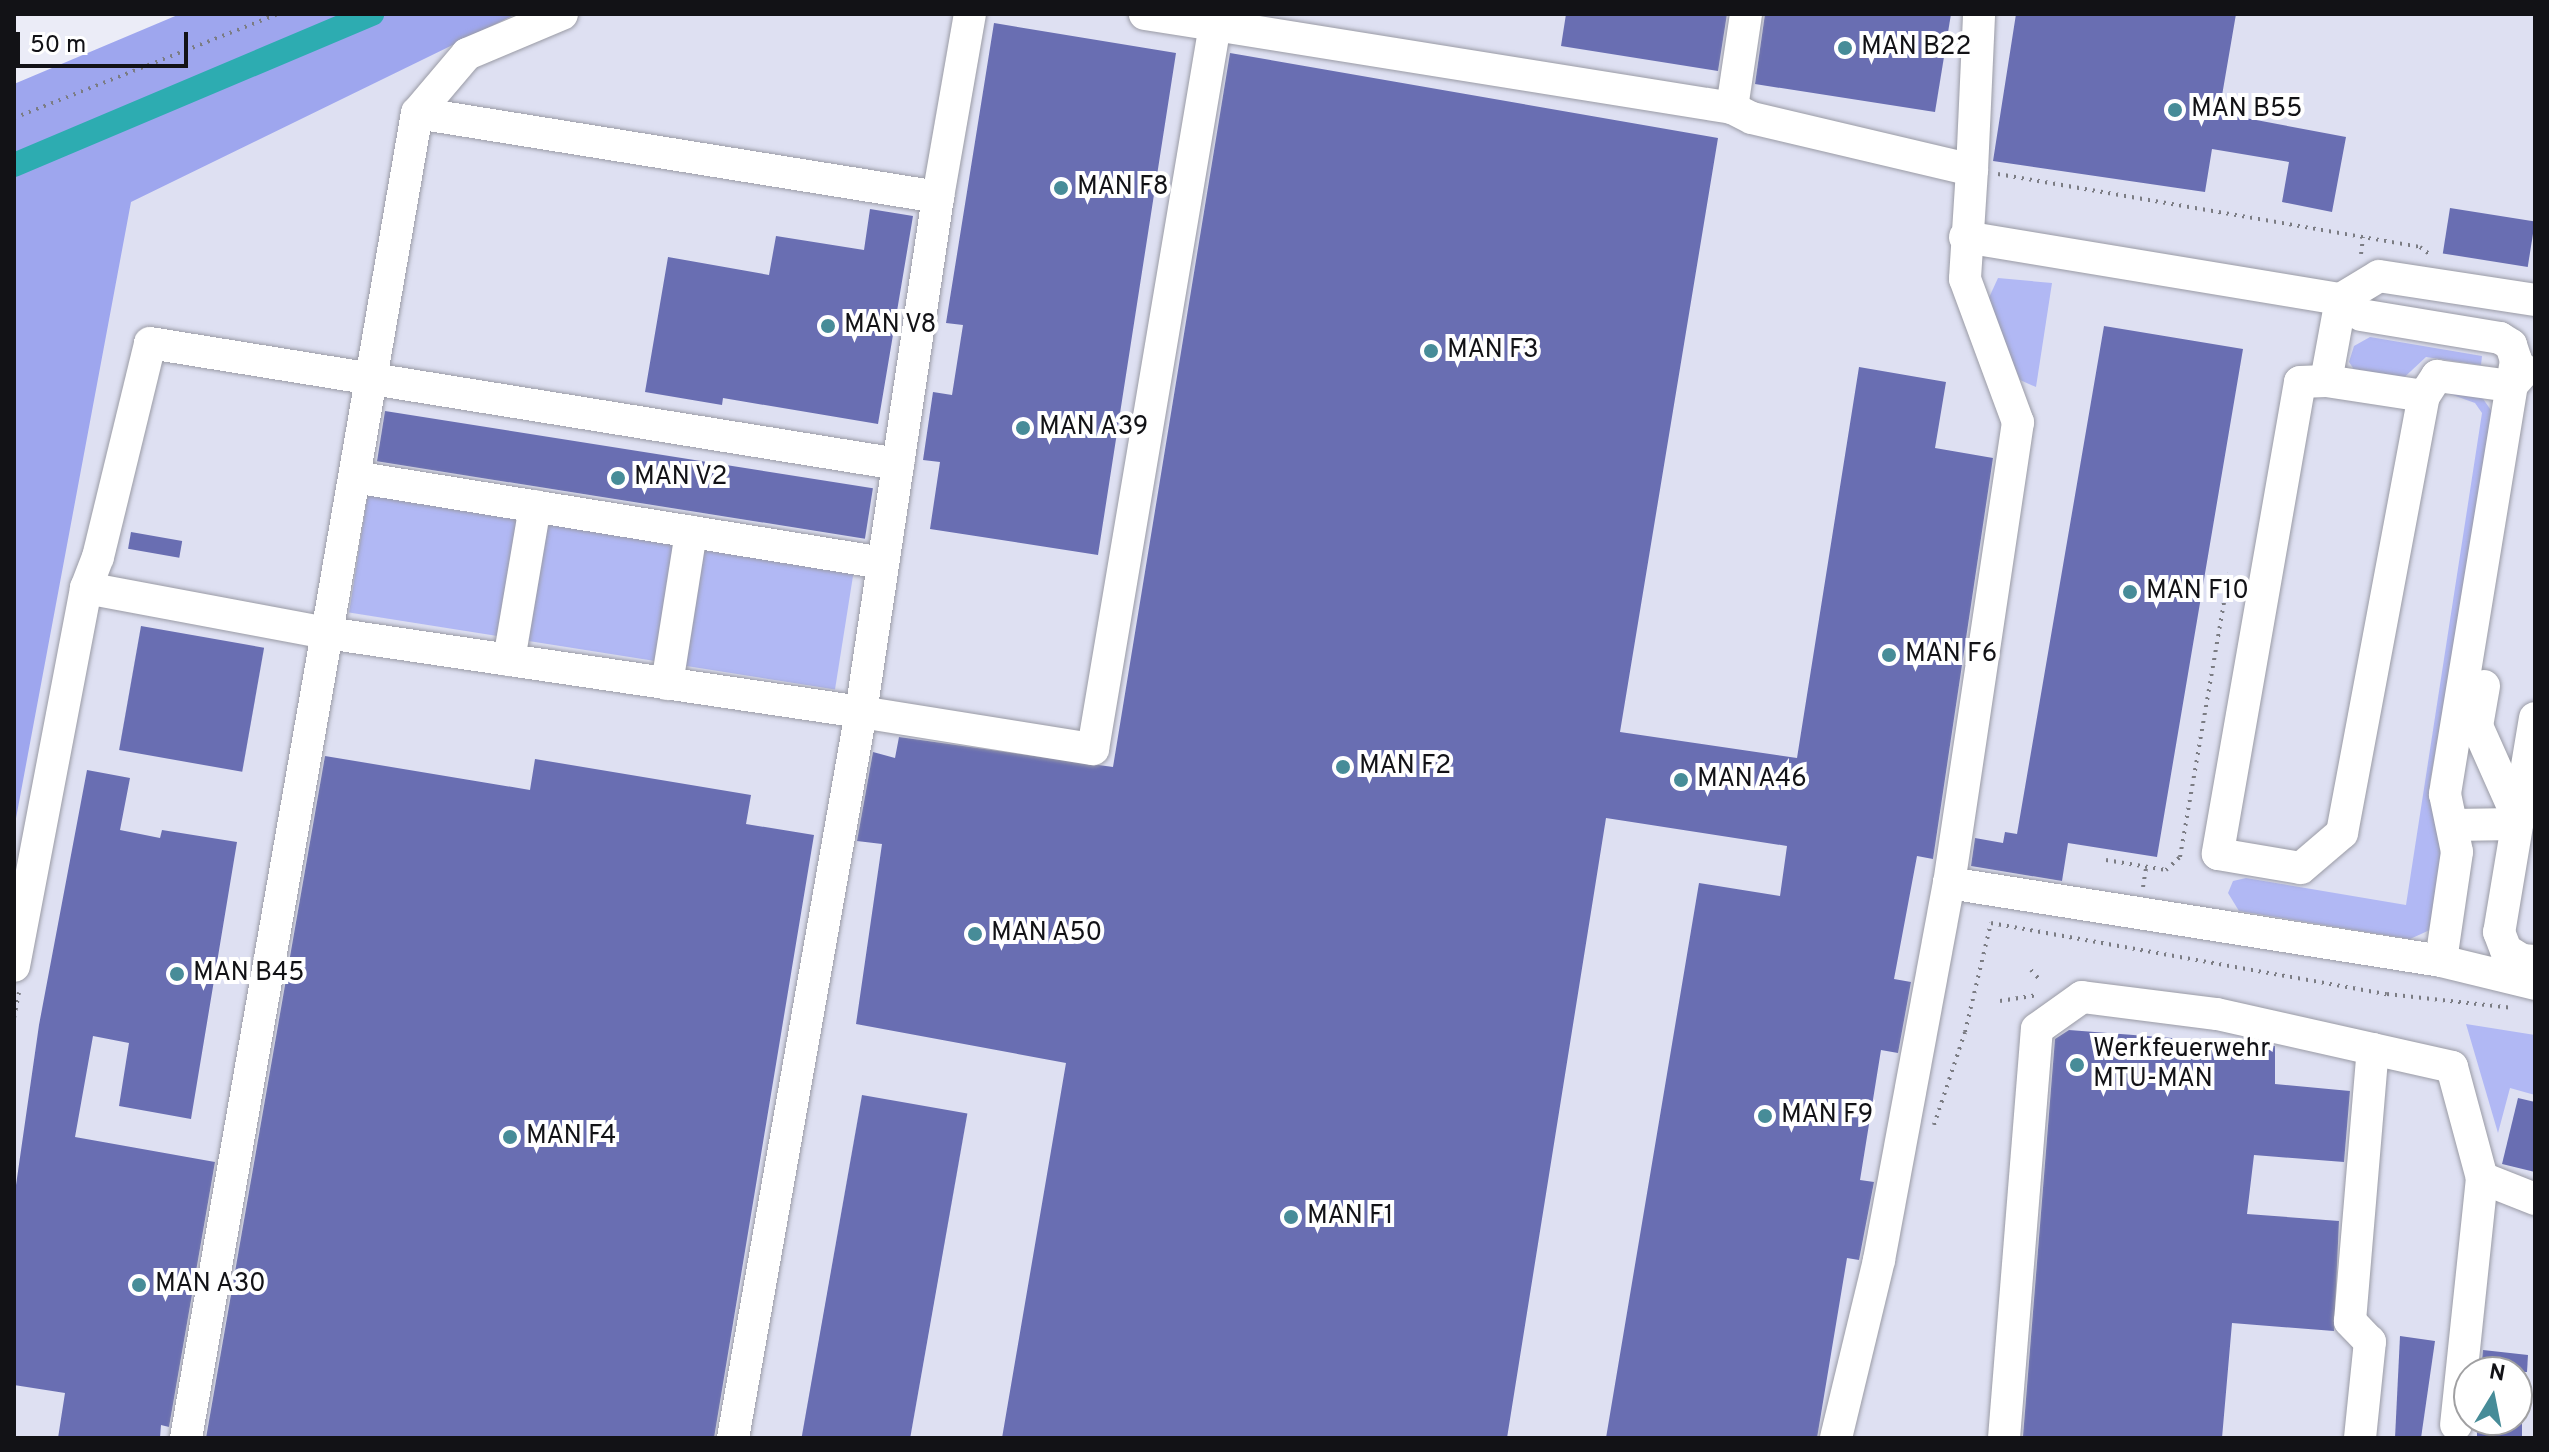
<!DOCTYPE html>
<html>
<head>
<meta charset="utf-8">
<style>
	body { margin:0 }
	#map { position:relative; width:2549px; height:1452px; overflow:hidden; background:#ebecf7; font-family:Overpass,sans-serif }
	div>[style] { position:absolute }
	.built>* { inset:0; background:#dee0f2 }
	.green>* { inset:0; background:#b1b8f4; transform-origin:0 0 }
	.forest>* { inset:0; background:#9ea6ee }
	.canal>* { height:24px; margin:-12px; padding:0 12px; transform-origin:12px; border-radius:12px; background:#2dacb1 }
	.building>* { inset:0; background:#696eb2; transform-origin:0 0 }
	.path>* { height:4px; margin-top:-2px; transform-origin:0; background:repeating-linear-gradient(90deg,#7b7c83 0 2px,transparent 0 8px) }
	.roads { filter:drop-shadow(0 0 2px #9a9ba5) drop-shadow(0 0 2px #9a9ba5) }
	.minor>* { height:32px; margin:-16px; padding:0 16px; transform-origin:16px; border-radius:16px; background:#fff }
	.dots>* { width:22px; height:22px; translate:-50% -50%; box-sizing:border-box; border:4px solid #fff; border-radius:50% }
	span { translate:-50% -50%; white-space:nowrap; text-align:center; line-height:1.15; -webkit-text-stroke:8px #fff; paint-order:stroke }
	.poi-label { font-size:26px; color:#121216 }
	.left { translate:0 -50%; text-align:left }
	.frame { position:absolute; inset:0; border:16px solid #121216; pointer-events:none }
	.north { position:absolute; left:2453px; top:1356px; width:80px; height:80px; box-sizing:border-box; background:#fff; border:2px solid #a0a0a2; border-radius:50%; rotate:10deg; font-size:22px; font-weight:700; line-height:32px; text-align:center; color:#121216 }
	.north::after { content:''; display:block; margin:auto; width:28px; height:36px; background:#478c98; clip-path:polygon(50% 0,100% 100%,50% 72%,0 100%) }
	.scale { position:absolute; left:16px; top:32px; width:172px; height:36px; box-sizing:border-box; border:4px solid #121216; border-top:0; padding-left:10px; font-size:24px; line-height:28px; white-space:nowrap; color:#121216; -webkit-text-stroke:6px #fff; paint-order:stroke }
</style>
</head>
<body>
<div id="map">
	<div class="built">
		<div style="clip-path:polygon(evenodd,518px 14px,2535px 14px,2535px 1438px,14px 1438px,14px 570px,115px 188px,518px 14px,2469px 1372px,2517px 1372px,2517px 1420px,2469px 1420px,2469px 1372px)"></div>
	</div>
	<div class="green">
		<div style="clip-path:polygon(1998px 278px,2052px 283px,2036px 387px,2020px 380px,1987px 302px)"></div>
		<div style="clip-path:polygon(2370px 337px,2482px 356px,2481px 365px,2426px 357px,2396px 385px,2357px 374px,2349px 362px,2354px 346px)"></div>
		<div style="clip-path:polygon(2439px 390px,2479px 393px,2495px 416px,2430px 782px,2444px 859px,2432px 929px,2410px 939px,2239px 911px,2228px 893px,2233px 881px,2246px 878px,2406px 905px,2482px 413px,2475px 403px)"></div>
		<div style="left:368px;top:493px;width:492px;height:121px;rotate:9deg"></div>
		<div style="clip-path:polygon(2466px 1024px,2535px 1035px,2535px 1095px,2510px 1088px,2498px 1133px)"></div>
	</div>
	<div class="forest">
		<div style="clip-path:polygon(180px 14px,516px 14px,131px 202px,14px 829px,14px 84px)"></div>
	</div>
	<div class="canal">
		<div style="left:14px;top:165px;width:389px;rotate:-22.9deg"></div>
	</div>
	<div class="building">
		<div style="clip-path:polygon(1566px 14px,1727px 14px,1718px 71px,1561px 46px)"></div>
		<div style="clip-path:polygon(1765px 14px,1951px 14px,1935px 112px,1755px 84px)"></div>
		<div style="clip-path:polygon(2016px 14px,2236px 14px,2219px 113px,2346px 137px,2332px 212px,2282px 202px,2289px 162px,2212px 149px,2205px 192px,1993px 161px)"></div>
		<div style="clip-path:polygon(994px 23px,1176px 53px,1098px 555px,930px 529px,940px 462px,923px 460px,933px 392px,952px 395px,963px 325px,946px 323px)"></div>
		<div style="clip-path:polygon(1230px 53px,1718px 138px,1620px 732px,1797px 758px,1859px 367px,1946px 382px,1935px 448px,1993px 458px,1933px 859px,1917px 856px,1894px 979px,1911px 982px,1898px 1053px,1881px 1050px,1860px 1180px,1874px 1182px,1859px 1260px,1847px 1258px,1817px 1438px,1606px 1438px,1699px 883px,1780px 896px,1787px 846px,1606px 818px,1507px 1438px,1002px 1438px,1066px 1063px,856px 1024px,882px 844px,857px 841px,873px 752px,895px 758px,899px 737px,1113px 767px)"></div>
		<div style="left:2450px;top:208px;width:86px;height:46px;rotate:9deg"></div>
		<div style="clip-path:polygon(870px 209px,913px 216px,878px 424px,723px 398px,722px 405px,645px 392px,668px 257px,769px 275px,776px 236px,864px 250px)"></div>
		<div style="clip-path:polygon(2104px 326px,2243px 349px,2157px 857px,2068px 843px,2062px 881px,1971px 866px,1975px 838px,2003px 843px,2005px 832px,2017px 834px)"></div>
		<div style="left:385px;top:411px;width:494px;height:51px;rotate:9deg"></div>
		<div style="left:131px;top:532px;width:52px;height:17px;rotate:10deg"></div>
		<div style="left:141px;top:626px;width:125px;height:126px;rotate:10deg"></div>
		<div style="clip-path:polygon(325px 756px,530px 790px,535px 759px,751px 795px,746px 824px,814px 835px,714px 1438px,206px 1438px)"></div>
		<div style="clip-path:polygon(87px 770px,130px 778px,120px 830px,160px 838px,162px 830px,237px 842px,191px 1119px,119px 1106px,129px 1043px,93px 1036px,75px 1137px,215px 1162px,169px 1427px,161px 1425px,160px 1438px,58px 1438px,65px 1393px,14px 1385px,14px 1199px,39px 1025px)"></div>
		<div style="clip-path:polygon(2069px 1030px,2275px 1046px,2275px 1084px,2350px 1091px,2344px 1162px,2254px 1155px,2247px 1214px,2339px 1221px,2334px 1331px,2232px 1323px,2222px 1438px,2023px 1436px,2055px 1039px)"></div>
		<div style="left:862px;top:1095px;width:107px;height:348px;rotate:10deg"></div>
		<div style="clip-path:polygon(2518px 1098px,2535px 1102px,2535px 1172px,2502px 1164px)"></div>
		<div style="clip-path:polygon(2400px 1336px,2435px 1341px,2421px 1438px,2395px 1438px)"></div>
		<div style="clip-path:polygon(2483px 1350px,2528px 1355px,2527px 1372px,2481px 1372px)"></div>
		<div style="left:2477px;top:1420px;width:45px;height:18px"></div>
	</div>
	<div class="path">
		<div style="left:14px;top:118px;width:284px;rotate:-21.5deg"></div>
		<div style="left:1998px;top:174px;width:428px;rotate:9.8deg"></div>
		<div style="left:2420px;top:247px;width:15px;rotate:37deg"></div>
		<div style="left:2361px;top:254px;width:17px;rotate:-83deg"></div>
		<div style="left:2106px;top:860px;width:61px;rotate:9.5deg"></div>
		<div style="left:2166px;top:870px;width:19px;rotate:-43deg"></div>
		<div style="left:2180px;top:857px;width:288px;rotate:-80.2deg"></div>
		<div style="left:2143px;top:887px;width:19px;rotate:-81deg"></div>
		<div style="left:2031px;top:970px;width:15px;rotate:48deg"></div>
		<div style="left:2000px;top:1001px;width:36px;rotate:-9deg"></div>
		<div style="left:14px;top:1018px;width:26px;rotate:-79deg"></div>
		<div style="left:1934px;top:1125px;width:98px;rotate:-71.6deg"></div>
		<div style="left:1965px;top:1032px;width:112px;rotate:-76.6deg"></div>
		<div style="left:1991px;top:923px;width:402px;rotate:10.2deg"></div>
		<div style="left:2387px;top:994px;width:127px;rotate:6.3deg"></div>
	</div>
	<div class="roads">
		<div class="minor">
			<div style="left:1217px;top:14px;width:11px;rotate:100deg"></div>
			<div style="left:1215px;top:25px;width:524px;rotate:9.12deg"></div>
			<div style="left:1732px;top:108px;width:22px;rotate:27deg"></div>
			<div style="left:1752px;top:118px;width:226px;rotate:13.3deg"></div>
			<div style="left:1972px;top:170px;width:109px;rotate:93.7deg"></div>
			<div style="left:1965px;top:279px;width:153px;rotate:69.7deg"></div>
			<div style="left:2018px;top:422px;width:466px;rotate:98.5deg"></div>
			<div style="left:1949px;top:883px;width:498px;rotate:9deg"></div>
			<div style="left:2441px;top:961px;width:97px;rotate:13.7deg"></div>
			<div style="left:1732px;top:108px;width:95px;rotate:-81.5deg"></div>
			<div style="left:417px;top:113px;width:77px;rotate:-49.7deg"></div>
			<div style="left:467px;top:54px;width:103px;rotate:-22.8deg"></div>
			<div style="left:1972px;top:170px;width:156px;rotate:-87.4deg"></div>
			<div style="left:938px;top:197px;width:521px;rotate:98.5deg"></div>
			<div style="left:861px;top:712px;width:235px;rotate:9.1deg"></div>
			<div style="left:1093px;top:749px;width:734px;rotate:-80.44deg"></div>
			<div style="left:1215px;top:25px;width:71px;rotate:-171.1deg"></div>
			<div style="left:1965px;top:237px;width:381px;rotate:9.4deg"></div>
			<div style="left:2341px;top:299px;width:20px;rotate:37deg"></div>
			<div style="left:2361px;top:315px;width:141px;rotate:9.4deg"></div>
			<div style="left:2500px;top:338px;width:13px;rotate:32deg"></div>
			<div style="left:2511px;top:345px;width:16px;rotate:72deg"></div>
			<div style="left:2516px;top:360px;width:440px;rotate:99.3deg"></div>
			<div style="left:2445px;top:794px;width:59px;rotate:78.3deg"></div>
			<div style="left:2457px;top:852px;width:110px;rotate:98.4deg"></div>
			<div style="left:2326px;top:381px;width:26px;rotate:178deg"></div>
			<div style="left:2300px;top:382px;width:479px;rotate:99.9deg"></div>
			<div style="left:2218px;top:854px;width:84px;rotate:9.6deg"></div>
			<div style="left:2301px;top:868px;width:54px;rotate:-40.5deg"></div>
			<div style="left:2342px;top:833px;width:445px;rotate:-79.4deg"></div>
			<div style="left:2424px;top:396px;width:99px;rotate:-171.3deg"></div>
			<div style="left:2326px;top:381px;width:83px;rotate:-79.6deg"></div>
			<div style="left:2341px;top:299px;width:44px;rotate:-31.2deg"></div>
			<div style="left:2379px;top:276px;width:158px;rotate:8.7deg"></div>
			<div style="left:2424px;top:396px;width:24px;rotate:-57deg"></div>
			<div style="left:2437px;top:376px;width:75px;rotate:7.7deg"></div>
			<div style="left:2511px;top:386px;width:21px;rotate:-49deg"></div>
			<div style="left:354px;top:477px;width:536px;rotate:9.23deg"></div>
			<div style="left:86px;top:588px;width:245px;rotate:10.6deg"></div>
			<div style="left:327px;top:633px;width:528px;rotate:-80.18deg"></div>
			<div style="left:417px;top:113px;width:528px;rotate:9.16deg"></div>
			<div style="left:938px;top:197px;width:186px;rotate:-80.1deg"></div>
			<div style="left:509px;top:660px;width:156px;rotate:-80.4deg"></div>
			<div style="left:667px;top:684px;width:154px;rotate:-81deg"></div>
			<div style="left:2484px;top:686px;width:41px;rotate:99.9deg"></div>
			<div style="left:2477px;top:726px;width:101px;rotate:66deg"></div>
			<div style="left:2535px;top:718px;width:217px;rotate:99.5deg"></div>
			<div style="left:2499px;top:932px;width:19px;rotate:69deg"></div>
			<div style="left:2506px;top:950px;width:19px;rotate:32deg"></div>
			<div style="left:2522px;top:960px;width:13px;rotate:4deg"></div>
			<div style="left:2452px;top:825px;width:65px;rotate:-0.9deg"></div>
			<div style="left:14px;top:966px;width:385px;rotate:-79.2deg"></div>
			<div style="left:86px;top:588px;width:33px;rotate:-69deg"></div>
			<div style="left:98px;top:557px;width:220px;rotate:-76.3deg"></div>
			<div style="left:150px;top:343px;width:758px;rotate:9.19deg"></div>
			<div style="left:2482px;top:1178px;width:57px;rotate:21.6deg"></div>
			<div style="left:186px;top:1438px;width:817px;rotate:-80.07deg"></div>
			<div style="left:327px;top:633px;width:540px;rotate:8.42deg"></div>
			<div style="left:861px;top:712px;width:737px;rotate:100deg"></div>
			<div style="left:1836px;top:1438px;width:183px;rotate:-76.4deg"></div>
			<div style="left:1879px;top:1260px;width:383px;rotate:-79.5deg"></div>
			<div style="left:2004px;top:1438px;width:410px;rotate:-85.4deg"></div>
			<div style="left:2037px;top:1029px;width:55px;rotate:-35.4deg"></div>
			<div style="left:2082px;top:997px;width:136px;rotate:7.2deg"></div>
			<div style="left:2217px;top:1014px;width:241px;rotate:12.7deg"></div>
			<div style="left:2452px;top:1067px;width:115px;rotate:74.9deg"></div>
			<div style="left:2482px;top:1178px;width:248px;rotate:96deg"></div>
			<div style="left:2360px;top:1438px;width:97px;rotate:-84.1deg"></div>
			<div style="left:2370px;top:1342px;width:29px;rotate:-134deg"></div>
			<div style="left:2350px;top:1321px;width:273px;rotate:-85.2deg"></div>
		</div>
	</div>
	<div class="dots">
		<div style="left:1845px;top:48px;background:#478c98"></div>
		<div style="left:2175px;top:110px;background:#478c98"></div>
		<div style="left:1061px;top:188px;background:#478c98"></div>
		<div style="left:828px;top:326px;background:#478c98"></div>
		<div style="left:1431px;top:351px;background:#478c98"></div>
		<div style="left:1023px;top:428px;background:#478c98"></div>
		<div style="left:618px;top:478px;background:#478c98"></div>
		<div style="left:2130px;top:592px;background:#478c98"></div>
		<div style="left:1889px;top:655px;background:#478c98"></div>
		<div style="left:1343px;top:767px;background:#478c98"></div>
		<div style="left:1681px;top:780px;background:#478c98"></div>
		<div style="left:975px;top:934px;background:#478c98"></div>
		<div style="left:177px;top:974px;background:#478c98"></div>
		<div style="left:2077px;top:1065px;background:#478c98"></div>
		<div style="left:1765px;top:1116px;background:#478c98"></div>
		<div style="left:510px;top:1137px;background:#478c98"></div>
		<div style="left:1291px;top:1217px;background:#478c98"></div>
		<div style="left:139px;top:1285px;background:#478c98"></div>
	</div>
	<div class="poi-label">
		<span class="left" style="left:1861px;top:48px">MAN B22</span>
		<span class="left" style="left:2191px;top:110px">MAN B55</span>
		<span class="left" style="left:1077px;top:188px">MAN F8</span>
		<span class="left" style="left:844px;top:326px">MAN V8</span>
		<span class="left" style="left:1447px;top:351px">MAN F3</span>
		<span class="left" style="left:1039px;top:428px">MAN A39</span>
		<span class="left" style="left:634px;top:478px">MAN V2</span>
		<span class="left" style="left:2146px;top:592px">MAN F10</span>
		<span class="left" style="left:1905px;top:655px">MAN F6</span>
		<span class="left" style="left:1359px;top:767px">MAN F2</span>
		<span class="left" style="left:1697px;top:780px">MAN A46</span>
		<span class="left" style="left:991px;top:934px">MAN A50</span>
		<span class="left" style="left:193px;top:974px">MAN B45</span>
		<span class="left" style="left:2093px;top:1065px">Werkfeuerwehr<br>MTU-MAN</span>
		<span class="left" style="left:1781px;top:1116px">MAN F9</span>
		<span class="left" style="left:526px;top:1137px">MAN F4</span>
		<span class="left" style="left:1307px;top:1217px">MAN F1</span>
		<span class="left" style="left:155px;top:1285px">MAN A30</span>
	</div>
	<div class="frame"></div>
	<div class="north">N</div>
	<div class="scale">50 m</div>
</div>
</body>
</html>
